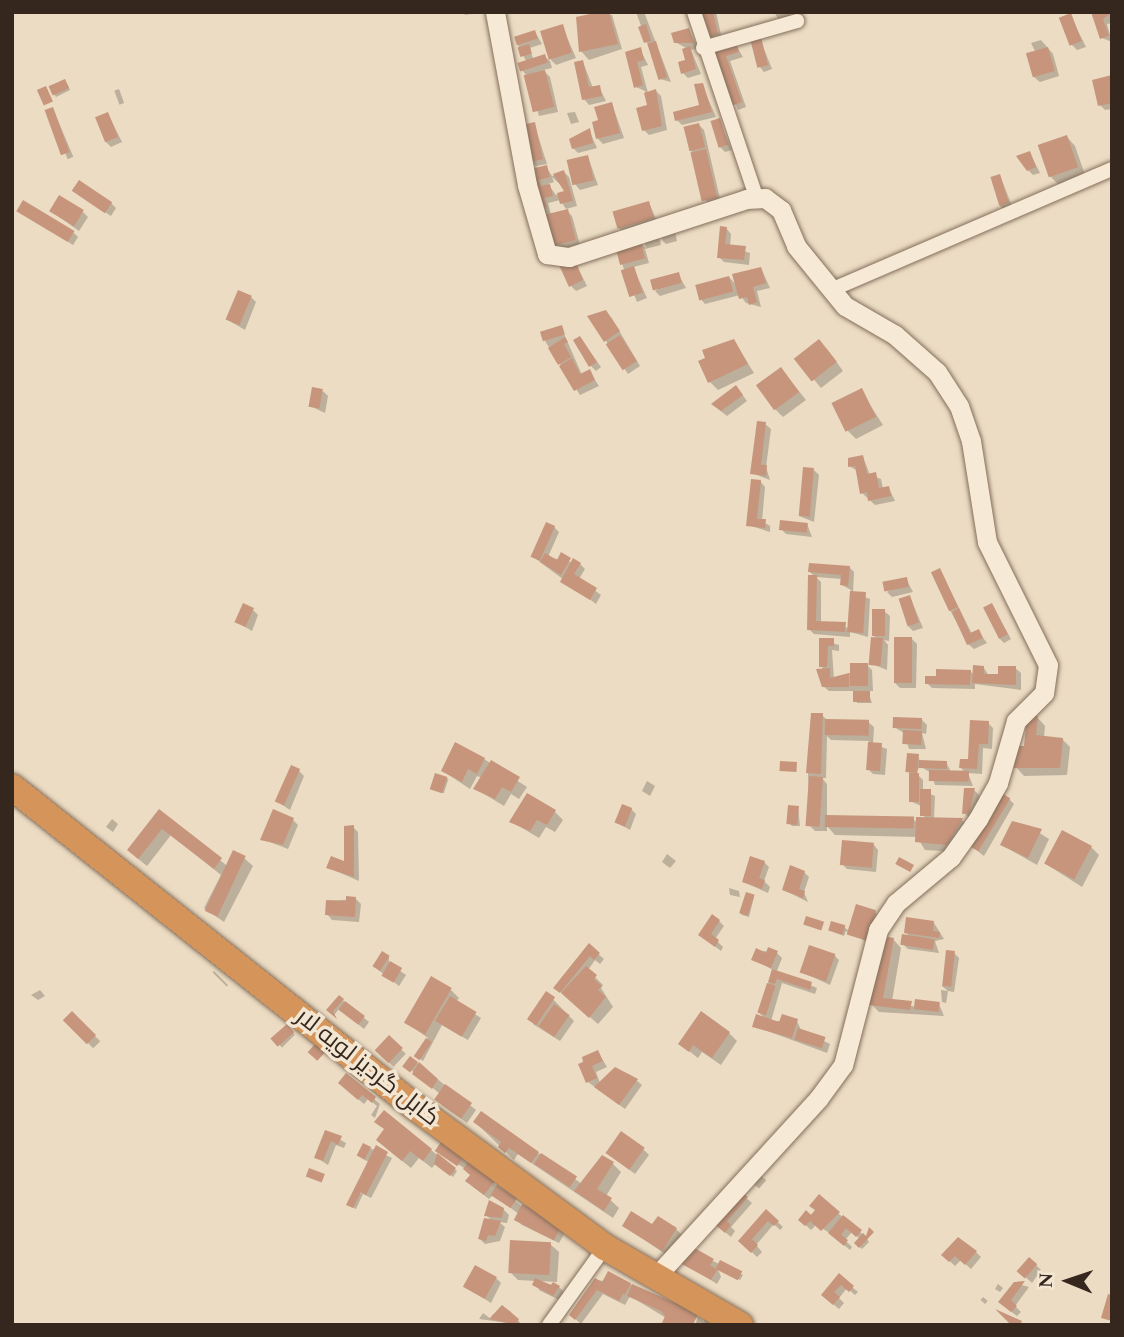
<!DOCTYPE html>
<html>
<head>
<meta charset="utf-8">
<style>
	body { margin:0 }
	#map { position:relative; width:1124px; height:1337px; overflow:hidden; background:#ebdcc3; font-family:Spectral,Cairo,serif }
	div>[style] { position:absolute }
	.shadow>* { inset:0; background:#0003; transform-origin:0 0 }
	.building>* { inset:0; background:#c7957c; transform-origin:0 0 }
	.roads { filter:drop-shadow(0 0 2px #846e5b) drop-shadow(0 0 2px #846e5b) }
	.street>* { height:14px; margin:-7px; padding:0 7px; transform-origin:7px; border-radius:7px; background:#f6ead6 }
	.secondary>* { height:19px; margin:-9.5px; padding:0 9.5px; transform-origin:9.5px; border-radius:9.5px; background:#f6ead6 }
	.highway>* { height:26px; margin:-13px; padding:0 13px; transform-origin:13px; border-radius:13px; background:#d59459 }
	span { translate:-50% -50%; white-space:nowrap; text-align:center; line-height:1.15; -webkit-text-stroke:7px #f3e7d3; paint-order:stroke }
	.street-label { font-size:24px; color:#35271e }
	.frame { position:absolute; inset:0; border:14px solid #35271e; pointer-events:none }
	.north { position:absolute; left:1033px; top:1246px; width:70px; height:70px; -webkit-text-stroke:5px #f3e7d3; paint-order:stroke; rotate:272deg; font-size:19px; font-weight:700; line-height:28px; text-align:center; color:#35271e }
	.north::after { content:''; display:block; margin:auto; width:24px; height:32px; background:#35271e; clip-path:polygon(50% 0,100% 100%,50% 72%,0 100%) }
</style>
</head>
<body>
<div id="map">
	<div class="shadow">
		<div style="clip-path:polygon(463px 12px,484px 12px,465px 15px)"></div>
		<div style="clip-path:polygon(601px 12px,612px 15px,622px 49px,589px 60px,581px 51px)"></div>
		<div style="clip-path:polygon(636px 12px,644px 12px,671px 82px,660px 79px)"></div>
		<div style="clip-path:polygon(704px 12px,716px 12px,722px 39px,714px 41px,709px 36px)"></div>
		<div style="clip-path:polygon(774px 12px,789px 12px,791px 21px,781px 23px)"></div>
		<div style="clip-path:polygon(1096px 12px,1112px 12px,1112px 23px,1107px 24px,1112px 42px,1102px 38px)"></div>
		<div style="clip-path:polygon(1070px 15px,1086px 47px,1077px 50px,1072px 45px)"></div>
		<div style="clip-path:polygon(562px 26px,576px 58px,556px 65px,551px 60px)"></div>
		<div style="clip-path:polygon(689px 30px,698px 48px,691px 50px,701px 74px,688px 78px,683px 73px,688px 49px,675px 42px)"></div>
		<div style="clip-path:polygon(535px 32px,542px 44px,530px 48px,533px 59px,544px 56px,550px 61px,552px 68px,543px 70px,550px 77px,558px 112px,539px 116px,527px 76px,521px 69px,526px 61px,518px 45px)"></div>
		<div style="clip-path:polygon(760px 39px,772px 69px,764px 72px,759px 66px)"></div>
		<div style="clip-path:polygon(1041px 40px,1053px 54px,1059px 76px,1040px 82px,1034px 77px,1036px 53px,1031px 43px)"></div>
		<div style="clip-path:polygon(735px 44px,743px 57px,730px 61px,746px 107px,738px 110px,715px 51px)"></div>
		<div style="clip-path:polygon(640px 49px,648px 65px,641px 67px,648px 93px,656px 91px,661px 96px,667px 130px,649px 135px,644px 130px,649px 107px,645px 91px,636px 87px,627px 53px)"></div>
		<div style="clip-path:polygon(583px 62px,593px 88px,599px 87px,606px 101px,589px 105px,584px 99px)"></div>
		<div style="clip-path:polygon(1112px 78px,1112px 109px,1105px 110px,1100px 105px)"></div>
		<div style="clip-path:polygon(67px 83px,70px 90px,56px 97px,50px 87px)"></div>
		<div style="clip-path:polygon(702px 85px,716px 117px,682px 125px,677px 120px,702px 106px)"></div>
		<div style="left:119px;top:89px;width:15px;height:5px;rotate:70deg"></div>
		<div style="clip-path:polygon(612px 104px,624px 138px,603px 144px,598px 139px)"></div>
		<div style="left:53px;top:109px;width:52px;height:6px;rotate:67deg"></div>
		<div style="clip-path:polygon(575px 112px,579px 122px,571px 124px,567px 113px)"></div>
		<div style="clip-path:polygon(108px 114px,122px 142px,111px 147px,106px 142px)"></div>
		<div style="clip-path:polygon(719px 120px,732px 150px,725px 152px,720px 147px)"></div>
		<div style="clip-path:polygon(534px 123px,547px 164px,536px 166px,531px 161px)"></div>
		<div style="clip-path:polygon(699px 125px,704px 130px,721px 203px,709px 210px,691px 150px)"></div>
		<div style="clip-path:polygon(589px 130px,597px 148px,578px 153px,573px 148px)"></div>
		<div style="clip-path:polygon(1067px 137px,1075px 146px,1085px 175px,1058px 184px,1050px 176px)"></div>
		<div style="clip-path:polygon(1030px 153px,1040px 173px,1033px 175px,1028px 170px)"></div>
		<div style="clip-path:polygon(588px 157px,598px 185px,580px 190px,575px 184px)"></div>
		<div style="clip-path:polygon(evenodd,546px 167px,552px 176px,564px 172px,569px 177px,577px 206px,566px 209px,560px 200px,548px 203px,551px 215px,567px 211px,572px 216px,580px 245px,560px 251px,555px 246px,529px 172px,546px 167px,552px 177px,562px 186px,566px 192px,556px 195px,548px 184px,554px 182px,552px 177px)"></div>
		<div style="clip-path:polygon(1000px 176px,1013px 208px,1005px 211px,1000px 206px)"></div>
		<div style="clip-path:polygon(79px 195px,111px 203px,116px 208px,111px 216px)"></div>
		<div style="clip-path:polygon(649px 203px,658px 223px,624px 233px,618px 227px)"></div>
		<div style="clip-path:polygon(19px 210px,73px 232px,78px 237px,73px 245px)"></div>
		<div style="clip-path:polygon(51px 211px,83px 212px,88px 217px,79px 231px)"></div>
		<div style="clip-path:polygon(726px 228px,731px 234px,730px 247px,750px 253px,749px 265px,724px 262px,719px 257px)"></div>
		<div style="clip-path:polygon(675px 232px,677px 241px,666px 244px,659px 237px,661px 245px,645px 249px,649px 263px,633px 267px,647px 298px,637px 302px,622px 264px,639px 241px,646px 248px,644px 238px,657px 235px,663px 241px,661px 233px)"></div>
		<div style="clip-path:polygon(575px 262px,587px 286px,576px 291px,571px 286px)"></div>
		<div style="clip-path:polygon(761px 268px,770px 288px,757px 291px,761px 307px,746px 303px,740px 295px,705px 304px,700px 298px,729px 277px,737px 286px)"></div>
		<div style="clip-path:polygon(678px 274px,686px 288px,660px 296px,655px 291px)"></div>
		<div style="clip-path:polygon(251px 297px,256px 302px,245px 330px,228px 320px)"></div>
		<div style="clip-path:polygon(590px 317px,611px 317px,640px 366px,628px 374px)"></div>
		<div style="clip-path:polygon(561px 327px,582px 375px,589px 371px,599px 386px,580px 395px,545px 341px)"></div>
		<div style="clip-path:polygon(580px 338px,601px 367px,596px 371px,591px 366px)"></div>
		<div style="clip-path:polygon(734px 341px,754px 373px,718px 390px,710px 382px)"></div>
		<div style="clip-path:polygon(827px 349px,843px 371px,821px 388px,796px 358px)"></div>
		<div style="clip-path:polygon(781px 369px,806px 400px,783px 417px,775px 409px)"></div>
		<div style="clip-path:polygon(323px 391px,328px 396px,325px 413px,310px 406px)"></div>
		<div style="clip-path:polygon(861px 391px,883px 425px,856px 439px,848px 431px)"></div>
		<div style="clip-path:polygon(741px 393px,747px 401px,727px 416px,713px 405px)"></div>
		<div style="clip-path:polygon(765px 424px,771px 429px,766px 467px,770px 480px,752px 473px)"></div>
		<div style="clip-path:polygon(863px 457px,870px 475px,881px 479px,883px 489px,889px 488px,895px 501px,875px 505px,862px 493px,858px 471px,849px 466px)"></div>
		<div style="clip-path:polygon(814px 470px,819px 475px,814px 522px,799px 516px)"></div>
		<div style="clip-path:polygon(760px 481px,765px 487px,762px 521px,770px 526px,770px 532px,748px 525px)"></div>
		<div style="clip-path:polygon(807px 524px,812px 537px,786px 534px,781px 529px)"></div>
		<div style="clip-path:polygon(554px 527px,559px 532px,548px 557px,580px 564px,585px 569px,579px 579px,601px 595px,596px 604px,532px 556px)"></div>
		<div style="clip-path:polygon(evenodd,849px 567px,854px 572px,853px 593px,870px 599px,868px 637px,850px 632px,850px 637px,814px 634px,809px 629px,815px 577px,810px 572px,849px 567px,816px 577px,842px 579px,842px 585px,851px 590px,849px 628px,821px 623px,821px 582px,816px 577px)"></div>
		<div style="clip-path:polygon(940px 570px,972px 634px,978px 631px,987px 643px,974px 649px,968px 644px,950px 610px)"></div>
		<div style="clip-path:polygon(906px 579px,913px 592px,892px 597px,887px 592px)"></div>
		<div style="clip-path:polygon(910px 597px,923px 628px,913px 631px,908px 626px)"></div>
		<div style="clip-path:polygon(992px 605px,1011px 639px,1004px 643px,999px 638px)"></div>
		<div style="clip-path:polygon(253px 610px,258px 615px,252px 631px,237px 622px)"></div>
		<div style="clip-path:polygon(884px 611px,890px 616px,889px 641px,884px 640px,888px 645px,887px 670px,872px 664px,877px 639px,873px 635px)"></div>
		<div style="clip-path:polygon(912px 639px,917px 644px,916px 688px,900px 688px,895px 683px)"></div>
		<div style="clip-path:polygon(821px 640px,839px 645px,839px 651px,832px 650px,834px 680px,867px 665px,872px 670px,873px 691px,868px 691px,872px 703px,857px 703px,855px 691px,829px 691px,823px 686px)"></div>
		<div style="clip-path:polygon(984px 668px,989px 676px,1000px 676px,1015px 668px,1021px 673px,1021px 690px,975px 684px,975px 689px,932px 688px,927px 683px,970px 671px,974px 675px)"></div>
		<div style="clip-path:polygon(822px 715px,828px 721px,868px 722px,874px 727px,873px 744px,887px 749px,885px 775px,873px 774px,868px 769px,869px 741px,831px 740px,827px 736px,826px 778px,822px 778px,827px 784px,827px 817px,913px 819px,917px 823px,925px 819px,921px 806px,910px 801px,909px 771px,918px 756px,920px 762px,946px 762px,951px 772px,966px 773px,961px 768px,970px 761px,988px 723px,993px 728px,992px 749px,983px 748px,982px 774px,968px 773px,973px 786px,935px 785px,931px 773px,920px 766px,916px 773px,923px 780px,923px 791px,935px 796px,934px 819px,962px 820px,970px 828px,956px 852px,925px 850px,917px 837px,835px 835px,827px 826px,827px 831px,815px 831px,810px 826px,808px 773px)"></div>
		<div style="clip-path:polygon(1037px 717px,1045px 726px,1044px 738px,1062px 739px,1070px 747px,1067px 775px,1024px 776px,1016px 767px)"></div>
		<div style="clip-path:polygon(922px 720px,927px 725px,926px 734px,922px 733px,926px 749px,909px 749px,904px 733px,894px 727px)"></div>
		<div style="clip-path:polygon(484px 759px,527px 787px,519px 799px,511px 794px,504px 806px,476px 789px,482px 778px,477px 776px,470px 789px,443px 771px)"></div>
		<div style="clip-path:polygon(299px 771px,304px 776px,290px 810px,278px 802px)"></div>
		<div style="left:436px;top:775px;width:13px;height:15px;rotate:18deg"></div>
		<div style="clip-path:polygon(647px 781px,655px 786px,650px 796px,642px 791px)"></div>
		<div style="clip-path:polygon(974px 790px,979px 795px,978px 815px,969px 818px,964px 813px)"></div>
		<div style="clip-path:polygon(1009px 799px,1014px 804px,984px 856px,971px 846px)"></div>
		<div style="clip-path:polygon(798px 807px,800px 826px,792px 826px,790px 824px)"></div>
		<div style="clip-path:polygon(631px 809px,636px 814px,630px 830px,616px 822px)"></div>
		<div style="clip-path:polygon(159px 811px,226px 865px,244px 858px,253px 866px,224px 922px,204px 908px,221px 875px,171px 835px,147px 866px,137px 858px)"></div>
		<div style="clip-path:polygon(555px 812px,563px 820px,555px 832px,546px 827px,539px 838px,512px 822px)"></div>
		<div style="clip-path:polygon(112px 819px,118px 824px,113px 832px,106px 827px)"></div>
		<div style="clip-path:polygon(293px 820px,298px 825px,288px 849px,262px 839px)"></div>
		<div style="clip-path:polygon(1027px 825px,1049px 839px,1037px 865px,1002px 845px)"></div>
		<div style="clip-path:polygon(353px 827px,358px 832px,359px 881px,329px 868px,346px 863px)"></div>
		<div style="clip-path:polygon(873px 844px,878px 850px,876px 872px,847px 869px,842px 864px)"></div>
		<div style="clip-path:polygon(1091px 847px,1099px 855px,1082px 887px,1046px 864px)"></div>
		<div style="clip-path:polygon(667px 854px,676px 861px,670px 868px,662px 862px)"></div>
		<div style="clip-path:polygon(764px 862px,769px 867px,764px 881px,770px 887px,768px 893px,744px 882px)"></div>
		<div style="clip-path:polygon(804px 872px,809px 877px,804px 892px,808px 902px,784px 890px)"></div>
		<div style="clip-path:polygon(729px 888px,739px 891px,740px 897px,730px 895px)"></div>
		<div style="clip-path:polygon(754px 897px,749px 917px,742px 915px,740px 913px)"></div>
		<div style="clip-path:polygon(356px 899px,361px 904px,359px 922px,332px 920px,327px 914px,328px 901px)"></div>
		<div style="clip-path:polygon(875px 912px,880px 917px,871px 944px,846px 931px,844px 936px,833px 932px,844px 927px,849px 931px)"></div>
		<div style="clip-path:polygon(719px 921px,724px 926px,715px 939px,723px 947px,721px 951px,700px 935px)"></div>
		<div style="clip-path:polygon(934px 923px,944px 939px,935px 941px,939px 953px,908px 949px,903px 944px,911px 937px,906px 933px)"></div>
		<div style="clip-path:polygon(893px 939px,901px 948px,892px 1001px,916px 1007px,939px 1004px,944px 1016px,879px 1012px,871px 1004px)"></div>
		<div style="clip-path:polygon(589px 946px,604px 959px,600px 964px,595px 960px,588px 970px,603px 985px,601px 988px,613px 1007px,598px 1024px,555px 987px)"></div>
		<div style="clip-path:polygon(757px 950px,777px 953px,782px 958px,777px 971px,817px 988px,815px 994px,782px 983px,771px 1021px,797px 1021px,801px 1030px,830px 1044px,827px 1053px,754px 1026px,766px 1019px,758px 1012px,773px 970px,753px 959px)"></div>
		<div style="clip-path:polygon(954px 953px,959px 958px,954px 992px,948px 991px,946px 1003px,942px 1002px,941px 990px,948px 991px,942px 986px)"></div>
		<div style="clip-path:polygon(834px 955px,839px 960px,830px 985px,802px 972px)"></div>
		<div style="clip-path:polygon(389px 957px,389px 963px,406px 975px,399px 986px,377px 969px)"></div>
		<div style="left:214px;top:971px;width:20px;height:2px;rotate:45deg"></div>
		<div style="clip-path:polygon(40px 990px,45px 996px,38px 1000px,31px 995px)"></div>
		<div style="clip-path:polygon(451px 990px,459px 998px,456px 1002px,481px 1018px,468px 1040px,442px 1025px,423px 1061px,416px 1056px,428px 1038px,406px 1022px)"></div>
		<div style="clip-path:polygon(547px 993px,574px 1021px,560px 1041px,533px 1024px)"></div>
		<div style="clip-path:polygon(339px 997px,369px 1022px,364px 1029px,339px 1009px,334px 1015px,328px 1009px)"></div>
		<div style="left:72px;top:1013px;width:40px;height:10px;rotate:45deg"></div>
		<div style="left:287px;top:1027px;width:11px;height:18px;rotate:45deg"></div>
		<div style="clip-path:polygon(729px 1033px,737px 1041px,721px 1065px,702px 1052px,698px 1058px,680px 1044px)"></div>
		<div style="left:389px;top:1038px;width:23px;height:18px;rotate:43deg"></div>
		<div style="clip-path:polygon(598px 1052px,607px 1067px,596px 1072px,600px 1083px,629px 1074px,642px 1085px,625px 1109px,588px 1082px,581px 1065px)"></div>
		<div style="clip-path:polygon(411px 1058px,476px 1110px,467px 1123px,441px 1105px,440px 1094px,405px 1065px)"></div>
		<div style="clip-path:polygon(346px 1075px,380px 1104px,375px 1118px,371px 1115px,377px 1106px,368px 1099px,364px 1104px,345px 1088px)"></div>
		<div style="clip-path:polygon(475px 1122px,538px 1153px,582px 1184px,603px 1157px,613px 1164px,621px 1172px,606px 1196px,619px 1208px,613px 1218px,518px 1154px,514px 1160px)"></div>
		<div style="clip-path:polygon(326px 1132px,346px 1143px,344px 1148px,336px 1145px,328px 1165px,316px 1157px)"></div>
		<div style="clip-path:polygon(370px 1148px,392px 1158px,371px 1198px,363px 1194px,356px 1209px,350px 1206px,355px 1191px,362px 1194px,356px 1188px,369px 1162px,361px 1158px)"></div>
		<div style="clip-path:polygon(386px 1148px,431px 1150px,457px 1171px,453px 1177px,436px 1163px,432px 1168px,419px 1158px,411px 1168px)"></div>
		<div style="clip-path:polygon(644px 1150px,649px 1155px,635px 1174px,607px 1153px)"></div>
		<div style="clip-path:polygon(437px 1151px,462px 1158px,521px 1206px,561px 1226px,566px 1231px,559px 1243px,522px 1225px,517px 1220px,519px 1214px,493px 1195px,489px 1199px,472px 1186px,472px 1175px,464px 1168px)"></div>
		<div style="left:758px;top:1173px;width:11px;height:11px;rotate:41deg"></div>
		<div style="clip-path:polygon(739px 1192px,752px 1203px,731px 1227px,735px 1231px,731px 1237px,719px 1227px)"></div>
		<div style="clip-path:polygon(819px 1197px,866px 1237px,869px 1242px,862px 1249px,856px 1243px,860px 1239px,852px 1232px,845px 1240px,852px 1247px,850px 1250px,830px 1233px,816px 1225px,811px 1230px,800px 1220px,817px 1211px)"></div>
		<div style="clip-path:polygon(503px 1209px,509px 1215px,507px 1223px,499px 1222px,505px 1227px,500px 1241px,485px 1244px,480px 1239px,492px 1221px,486px 1215px)"></div>
		<div style="clip-path:polygon(766px 1211px,783px 1227px,780px 1230px,774px 1224px,756px 1245px,762px 1252px,757px 1257px,740px 1241px)"></div>
		<div style="clip-path:polygon(624px 1226px,676px 1229px,684px 1237px,671px 1258px)"></div>
		<div style="clip-path:polygon(550px 1244px,559px 1252px,557px 1282px,538px 1281px,559px 1287px,564px 1292px,559px 1300px,539px 1290px,536px 1281px,518px 1280px,510px 1272px)"></div>
		<div style="clip-path:polygon(976px 1252px,981px 1257px,971px 1269px,961px 1260px,955px 1266px,943px 1255px)"></div>
		<div style="clip-path:polygon(681px 1261px,713px 1261px,743px 1275px,740px 1280px,717px 1267px,721px 1277px,717px 1284px)"></div>
		<div style="clip-path:polygon(1036px 1265px,1041px 1270px,1032px 1283px,1020px 1272px)"></div>
		<div style="clip-path:polygon(839px 1276px,858px 1292px,855px 1295px,847px 1288px,839px 1298px,844px 1303px,839px 1309px,828px 1300px)"></div>
		<div style="clip-path:polygon(496px 1278px,501px 1283px,491px 1303px,466px 1287px)"></div>
		<div style="clip-path:polygon(596px 1280px,630px 1284px,698px 1316px,691px 1325px,666px 1325px,666px 1318px,630px 1296px,625px 1305px,603px 1294px,581px 1324px,571px 1315px)"></div>
		<div style="clip-path:polygon(1015px 1283px,1029px 1287px,1015px 1306px,1021px 1312px,1017px 1316px,1005px 1307px)"></div>
		<div style="clip-path:polygon(998px 1284px,1003px 1288px,1000px 1292px,995px 1289px)"></div>
		<div style="left:983px;top:1297px;width:6px;height:4px;rotate:39deg"></div>
		<div style="clip-path:polygon(502px 1307px,510px 1311px,522px 1325px,479px 1319px,483px 1313px,491px 1319px,493px 1314px,498px 1316px)"></div>
		<div style="clip-path:polygon(698px 1317px,704px 1322px,705px 1318px,723px 1325px,695px 1325px)"></div>
	</div>
	<div class="building">
		<div style="clip-path:polygon(599px 12px,609px 12px,618px 44px,579px 52px,576px 17px)"></div>
		<div style="clip-path:polygon(702px 12px,713px 12px,718px 34px,707px 37px)"></div>
		<div style="clip-path:polygon(1091px 12px,1112px 12px,1103px 19px,1109px 36px,1100px 39px)"></div>
		<div style="left:1071px;top:13px;width:30px;height:13px;rotate:69deg"></div>
		<div style="left:563px;top:24px;width:30px;height:24px;rotate:73deg"></div>
		<div style="clip-path:polygon(646px 24px,651px 41px,644px 43px,638px 27px)"></div>
		<div style="clip-path:polygon(689px 28px,694px 43px,674px 43px,671px 33px)"></div>
		<div style="left:535px;top:30px;width:9px;height:22px;rotate:72deg"></div>
		<div style="left:761px;top:37px;width:29px;height:11px;rotate:76deg"></div>
		<div style="left:656px;top:41px;width:38px;height:9px;rotate:73deg"></div>
		<div style="clip-path:polygon(736px 42px,739px 52px,726px 56px,742px 102px,731px 106px,713px 50px)"></div>
		<div style="left:529px;top:44px;width:10px;height:12px;rotate:73deg"></div>
		<div style="clip-path:polygon(690px 46px,696px 69px,681px 74px,678px 62px,685px 60px,682px 49px)"></div>
		<div style="clip-path:polygon(641px 47px,644px 60px,637px 62px,643px 85px,634px 88px,625px 52px)"></div>
		<div style="left:1048px;top:47px;width:25px;height:23px;rotate:74deg"></div>
		<div style="left:545px;top:54px;width:9px;height:29px;rotate:72deg"></div>
		<div style="clip-path:polygon(583px 60px,589px 87px,600px 85px,602px 96px,582px 100px,574px 62px)"></div>
		<div style="left:545px;top:70px;width:38px;height:22px;rotate:76deg"></div>
		<div style="clip-path:polygon(1112px 75px,1112px 103px,1098px 106px,1092px 80px)"></div>
		<div style="left:65px;top:79px;width:10px;height:18px;rotate:66deg"></div>
		<div style="clip-path:polygon(703px 83px,712px 112px,675px 121px,673px 112px,699px 105px,694px 84px)"></div>
		<div style="left:46px;top:86px;width:17px;height:10px;rotate:66deg"></div>
		<div style="clip-path:polygon(656px 89px,662px 126px,642px 131px,636px 108px,647px 105px,644px 93px)"></div>
		<div style="clip-path:polygon(612px 102px,620px 133px,596px 139px,592px 122px,598px 120px,594px 107px)"></div>
		<div style="left:53px;top:107px;width:48px;height:9px;rotate:70deg"></div>
		<div style="left:108px;top:112px;width:27px;height:14px;rotate:68deg"></div>
		<div style="left:720px;top:118px;width:28px;height:10px;rotate:73deg"></div>
		<div style="left:535px;top:122px;width:38px;height:14px;rotate:78deg"></div>
		<div style="left:699px;top:123px;width:25px;height:16px;rotate:76deg"></div>
		<div style="clip-path:polygon(590px 128px,593px 143px,572px 149px,569px 139px)"></div>
		<div style="left:1067px;top:135px;width:34px;height:31px;rotate:71deg"></div>
		<div style="left:706px;top:149px;width:50px;height:16px;rotate:77deg"></div>
		<div style="clip-path:polygon(1030px 151px,1036px 167px,1027px 171px,1016px 156px)"></div>
		<div style="left:588px;top:155px;width:26px;height:22px;rotate:77deg"></div>
		<div style="clip-path:polygon(547px 165px,550px 177px,539px 180px,541px 186px,550px 184px,553px 196px,544px 198px,547px 207px,537px 209px,527px 170px)"></div>
		<div style="clip-path:polygon(564px 170px,573px 201px,560px 204px,557px 193px,564px 191px,553px 174px)"></div>
		<div style="left:1000px;top:174px;width:30px;height:10px;rotate:73deg"></div>
		<div style="left:79px;top:180px;width:40px;height:13px;rotate:34deg"></div>
		<div style="left:59px;top:195px;width:29px;height:19px;rotate:31deg"></div>
		<div style="left:23px;top:200px;width:60px;height:13px;rotate:31deg"></div>
		<div style="left:649px;top:201px;width:18px;height:38px;rotate:74deg"></div>
		<div style="left:568px;top:209px;width:32px;height:24px;rotate:76deg"></div>
		<div style="clip-path:polygon(720px 226px,727px 227px,725px 244px,746px 246px,744px 260px,717px 258px)"></div>
		<div style="left:640px;top:239px;width:20px;height:26px;rotate:75deg"></div>
		<div style="clip-path:polygon(575px 260px,583px 280px,569px 287px,559px 265px)"></div>
		<div style="left:634px;top:266px;width:28px;height:14px;rotate:72deg"></div>
		<div style="clip-path:polygon(761px 267px,766px 283px,753px 287px,757px 302px,749px 305px,747px 297px,739px 299px,732px 274px)"></div>
		<div style="left:679px;top:272px;width:11px;height:30px;rotate:75deg"></div>
		<div style="left:729px;top:276px;width:16px;height:35px;rotate:75deg"></div>
		<div style="left:238px;top:290px;width:15px;height:32px;rotate:23deg"></div>
		<div style="clip-path:polygon(606px 310px,620px 331px,604px 342px,587px 316px)"></div>
		<div style="left:562px;top:325px;width:10px;height:23px;rotate:73deg"></div>
		<div style="left:620px;top:335px;width:31px;height:17px;rotate:57deg"></div>
		<div style="clip-path:polygon(580px 336px,597px 362px,589px 367px,573px 340px)"></div>
		<div style="clip-path:polygon(565px 337px,568px 342px,564px 344px,571px 357px,558px 365px,548px 348px)"></div>
		<div style="clip-path:polygon(734px 339px,748px 364px,708px 383px,698px 361px,705px 358px,702px 350px)"></div>
		<div style="left:819px;top:339px;width:29px;height:32px;rotate:52deg"></div>
		<div style="clip-path:polygon(572px 358px,580px 374px,590px 369px,595px 380px,574px 391px,559px 366px)"></div>
		<div style="left:781px;top:367px;width:31px;height:31px;rotate:54deg"></div>
		<div style="clip-path:polygon(736px 385px,743px 395px,721px 411px,711px 404px)"></div>
		<div style="left:312px;top:387px;width:11px;height:20px;rotate:10deg"></div>
		<div style="left:862px;top:388px;width:32px;height:34px;rotate:64deg"></div>
		<div style="clip-path:polygon(757px 421px,766px 422px,761px 465px,767px 465px,766px 476px,750px 474px)"></div>
		<div style="clip-path:polygon(863px 455px,867px 474px,876px 472px,879px 488px,889px 486px,891px 496px,868px 501px,867px 492px,860px 494px,855px 466px,848px 467px,848px 458px)"></div>
		<div style="left:803px;top:467px;width:11px;height:49px;rotate:5deg"></div>
		<div style="clip-path:polygon(751px 479px,761px 480px,757px 519px,766px 519px,765px 528px,746px 526px)"></div>
		<div style="left:780px;top:520px;width:28px;height:10px;rotate:6deg"></div>
		<div style="left:546px;top:522px;width:10px;height:38px;rotate:24deg"></div>
		<div style="clip-path:polygon(561px 552px,571px 558px,561px 575px,540px 562px,545px 553px,557px 560px)"></div>
		<div style="clip-path:polygon(573px 558px,581px 563px,574px 574px,597px 588px,590px 600px,560px 582px)"></div>
		<div style="clip-path:polygon(809px 563px,850px 566px,848px 586px,840px 585px,841px 575px,808px 572px)"></div>
		<div style="left:940px;top:568px;width:43px;height:10px;rotate:65deg"></div>
		<div style="clip-path:polygon(808px 575px,817px 575px,816px 621px,846px 622px,845px 632px,807px 630px)"></div>
		<div style="left:907px;top:577px;width:10px;height:25px;rotate:79deg"></div>
		<div style="left:850px;top:591px;width:16px;height:41px;rotate:4deg"></div>
		<div style="left:910px;top:595px;width:29px;height:12px;rotate:72deg"></div>
		<div style="left:243px;top:603px;width:12px;height:21px;rotate:24deg"></div>
		<div style="left:992px;top:603px;width:35px;height:10px;rotate:63deg"></div>
		<div style="clip-path:polygon(959px 608px,970px 633px,979px 629px,983px 638px,967px 645px,952px 612px)"></div>
		<div style="left:872px;top:609px;width:13px;height:27px"></div>
		<div style="left:871px;top:637px;width:12px;height:28px;rotate:5deg"></div>
		<div style="left:894px;top:637px;width:18px;height:46px"></div>
		<div style="clip-path:polygon(819px 638px,834px 638px,834px 646px,828px 646px,827px 667px,819px 667px)"></div>
		<div style="left:850px;top:663px;width:18px;height:23px"></div>
		<div style="clip-path:polygon(973px 665px,984px 666px,984px 674px,998px 674px,998px 666px,1016px 666px,1016px 685px,972px 683px)"></div>
		<div style="clip-path:polygon(830px 668px,830px 678px,849px 673px,849px 687px,822px 687px,816px 669px)"></div>
		<div style="clip-path:polygon(936px 669px,971px 670px,970px 685px,925px 684px,925px 676px,936px 676px)"></div>
		<div style="left:853px;top:691px;width:17px;height:11px"></div>
		<div style="clip-path:polygon(811px 713px,823px 713px,821px 774px,806px 773px)"></div>
		<div style="clip-path:polygon(1027px 715px,1038px 716px,1036px 735px,1063px 738px,1060px 768px,1014px 768px,1016px 746px,1024px 746px)"></div>
		<div style="left:893px;top:717px;width:29px;height:11px;rotate:2deg"></div>
		<div style="left:825px;top:719px;width:44px;height:16px;rotate:1deg"></div>
		<div style="clip-path:polygon(970px 720px,989px 721px,988px 744px,979px 744px,977px 769px,959px 768px,960px 759px,968px 759px)"></div>
		<div style="left:903px;top:730px;width:19px;height:14px;rotate:3deg"></div>
		<div style="clip-path:polygon(455px 742px,485px 758px,477px 774px,468px 769px,462px 782px,441px 771px)"></div>
		<div style="left:868px;top:742px;width:14px;height:28px;rotate:4deg"></div>
		<div style="left:907px;top:753px;width:12px;height:19px;rotate:5deg"></div>
		<div style="clip-path:polygon(491px 760px,520px 777px,511px 792px,502px 787px,495px 799px,473px 789px)"></div>
		<div style="left:919px;top:760px;width:28px;height:8px;rotate:2deg"></div>
		<div style="left:780px;top:761px;width:17px;height:10px;rotate:3deg"></div>
		<div style="left:291px;top:765px;width:10px;height:40px;rotate:24deg"></div>
		<div style="left:929px;top:770px;width:40px;height:11px;rotate:1deg"></div>
		<div style="left:435px;top:773px;width:13px;height:17px;rotate:18deg"></div>
		<div style="left:909px;top:773px;width:10px;height:29px"></div>
		<div style="left:809px;top:776px;width:14px;height:50px;rotate:4deg"></div>
		<div style="clip-path:polygon(964px 788px,975px 788px,969px 813px,962px 814px)"></div>
		<div style="left:920px;top:789px;width:11px;height:27px"></div>
		<div style="left:1000px;top:792px;width:12px;height:62px;rotate:31deg"></div>
		<div style="clip-path:polygon(527px 793px,556px 810px,547px 825px,537px 820px,530px 831px,509px 822px)"></div>
		<div style="left:622px;top:804px;width:11px;height:20px;rotate:22deg"></div>
		<div style="left:788px;top:805px;width:11px;height:19px;rotate:5deg"></div>
		<div style="clip-path:polygon(159px 809px,222px 858px,214px 869px,162px 829px,138px 859px,127px 850px)"></div>
		<div style="clip-path:polygon(273px 809px,294px 818px,283px 845px,260px 840px)"></div>
		<div style="left:825px;top:815px;width:89px;height:12px;rotate:1deg"></div>
		<div style="clip-path:polygon(916px 817px,963px 818px,947px 845px,915px 842px)"></div>
		<div style="clip-path:polygon(1012px 821px,1042px 829px,1028px 858px,1000px 845px)"></div>
		<div style="clip-path:polygon(354px 825px,354px 877px,326px 868px,331px 856px,344px 861px,344px 826px)"></div>
		<div style="left:1062px;top:830px;width:34px;height:38px;rotate:28deg"></div>
		<div style="left:842px;top:840px;width:32px;height:25px;rotate:5deg"></div>
		<div style="left:233px;top:850px;width:14px;height:67px;rotate:25deg"></div>
		<div style="clip-path:polygon(750px 856px,765px 861px,759px 878px,765px 880px,762px 889px,742px 882px)"></div>
		<div style="left:899px;top:857px;width:17px;height:8px;rotate:28deg"></div>
		<div style="clip-path:polygon(790px 865px,805px 871px,799px 889px,805px 891px,803px 898px,782px 890px)"></div>
		<div style="left:746px;top:892px;width:9px;height:22px;rotate:18deg"></div>
		<div style="clip-path:polygon(346px 896px,356px 897px,355px 917px,325px 915px,326px 900px,346px 901px)"></div>
		<div style="left:856px;top:904px;width:21px;height:32px;rotate:17deg"></div>
		<div style="clip-path:polygon(712px 914px,720px 920px,711px 934px,719px 940px,715px 947px,698px 935px)"></div>
		<div style="left:806px;top:916px;width:19px;height:9px;rotate:18deg"></div>
		<div style="clip-path:polygon(906px 917px,934px 921px,933px 931px,940px 932px,939px 938px,904px 933px)"></div>
		<div style="left:831px;top:921px;width:15px;height:10px;rotate:16deg"></div>
		<div style="left:902px;top:934px;width:33px;height:11px;rotate:9deg"></div>
		<div style="clip-path:polygon(882px 936px,894px 938px,883px 998px,912px 1001px,910px 1010px,869px 1005px)"></div>
		<div style="clip-path:polygon(589px 943px,600px 953px,594px 960px,590px 956px,560px 993px,553px 988px)"></div>
		<div style="left:809px;top:945px;width:28px;height:29px;rotate:19deg"></div>
		<div style="clip-path:polygon(768px 947px,778px 951px,771px 968px,751px 960px,756px 948px,766px 953px)"></div>
		<div style="left:946px;top:950px;width:9px;height:36px;rotate:6deg"></div>
		<div style="left:382px;top:951px;width:9px;height:18px;rotate:32deg"></div>
		<div style="left:390px;top:961px;width:14px;height:17px;rotate:30deg"></div>
		<div style="clip-path:polygon(586px 966px,597px 975px,594px 979px,602px 986px,598px 990px,606px 997px,589px 1018px,561px 993px)"></div>
		<div style="clip-path:polygon(772px 969px,812px 982px,810px 990px,777px 979px,775px 984px,768px 982px)"></div>
		<div style="left:431px;top:976px;width:24px;height:54px;rotate:30deg"></div>
		<div style="left:767px;top:983px;width:9px;height:31px;rotate:18deg"></div>
		<div style="left:546px;top:991px;width:11px;height:34px;rotate:34deg"></div>
		<div style="clip-path:polygon(339px 995px,344px 999px,333px 1011px,337px 1019px,326px 1010px)"></div>
		<div style="left:450px;top:996px;width:31px;height:29px;rotate:31deg"></div>
		<div style="left:915px;top:999px;width:25px;height:10px;rotate:7deg"></div>
		<div style="left:345px;top:1001px;width:25px;height:11px;rotate:37deg"></div>
		<div style="left:554px;top:1004px;width:19px;height:27px;rotate:35deg"></div>
		<div style="left:72px;top:1011px;width:34px;height:13px;rotate:45deg"></div>
		<div style="clip-path:polygon(701px 1011px,730px 1032px,712px 1058px,693px 1045px,689px 1052px,678px 1044px)"></div>
		<div style="clip-path:polygon(756px 1014px,779px 1022px,782px 1014px,798px 1019px,792px 1038px,752px 1027px)"></div>
		<div style="left:287px;top:1024px;width:11px;height:22px;rotate:49deg"></div>
		<div style="left:798px;top:1028px;width:29px;height:12px;rotate:18deg"></div>
		<div style="left:389px;top:1035px;width:19px;height:21px;rotate:43deg"></div>
		<div style="left:426px;top:1038px;width:7px;height:22px;rotate:34deg"></div>
		<div style="left:315px;top:1044px;width:13px;height:11px;rotate:42deg"></div>
		<div style="clip-path:polygon(598px 1050px,603px 1061px,592px 1066px,597px 1078px,586px 1083px,578px 1064px,583px 1062px,582px 1057px)"></div>
		<div style="left:410px;top:1056px;width:10px;height:13px;rotate:37deg"></div>
		<div style="clip-path:polygon(419px 1062px,438px 1079px,432px 1089px,412px 1074px)"></div>
		<div style="clip-path:polygon(615px 1067px,638px 1079px,619px 1105px,594px 1087px)"></div>
		<div style="clip-path:polygon(346px 1073px,376px 1097px,372px 1103px,362px 1095px,358px 1100px,338px 1083px)"></div>
		<div style="left:445px;top:1084px;width:33px;height:19px;rotate:35deg"></div>
		<div style="clip-path:polygon(384px 1110px,432px 1149px,423px 1161px,410px 1151px,402px 1161px,376px 1140px,384px 1129px,374px 1122px)"></div>
		<div style="clip-path:polygon(481px 1111px,539px 1152px,531px 1163px,509px 1148px,505px 1153px,498px 1147px,501px 1142px,473px 1122px)"></div>
		<div style="clip-path:polygon(325px 1130px,342px 1136px,338px 1145px,331px 1141px,323px 1161px,314px 1158px)"></div>
		<div style="left:621px;top:1131px;width:29px;height:27px;rotate:35deg"></div>
		<div style="left:441px;top:1142px;width:27px;height:11px;rotate:34deg"></div>
		<div style="left:363px;top:1143px;width:9px;height:14px;rotate:27deg"></div>
		<div style="clip-path:polygon(376px 1145px,388px 1152px,366px 1195px,361px 1192px,353px 1208px,346px 1205px)"></div>
		<div style="clip-path:polygon(437px 1153px,456px 1168px,450px 1176px,434px 1164px)"></div>
		<div style="left:541px;top:1153px;width:43px;height:13px;rotate:33deg"></div>
		<div style="clip-path:polygon(602px 1155px,614px 1162px,597px 1189px,612px 1198px,604px 1211px,574px 1191px)"></div>
		<div style="clip-path:polygon(469px 1161px,495px 1181px,484px 1195px,465px 1181px,470px 1175px,463px 1169px)"></div>
		<div style="left:309px;top:1168px;width:17px;height:9px;rotate:21deg"></div>
		<div style="left:497px;top:1185px;width:24px;height:12px;rotate:33deg"></div>
		<div style="clip-path:polygon(739px 1190px,748px 1197px,727px 1221px,731px 1225px,725px 1233px,712px 1222px)"></div>
		<div style="clip-path:polygon(819px 1194px,840px 1212px,821px 1231px,810px 1221px,805px 1226px,798px 1220px,806px 1210px,811px 1215px,815px 1210px,809px 1206px)"></div>
		<div style="clip-path:polygon(489px 1200px,504px 1208px,502px 1218px,484px 1216px)"></div>
		<div style="left:522px;top:1204px;width:45px;height:18px;rotate:27deg"></div>
		<div style="clip-path:polygon(766px 1209px,779px 1221px,774px 1226px,768px 1221px,752px 1239px,758px 1245px,751px 1253px,738px 1241px)"></div>
		<div style="clip-path:polygon(631px 1211px,652px 1224px,658px 1216px,677px 1228px,662px 1251px,622px 1226px)"></div>
		<div style="clip-path:polygon(843px 1215px,862px 1230px,856px 1237px,846px 1228px,841px 1235px,848px 1240px,844px 1246px,828px 1233px)"></div>
		<div style="clip-path:polygon(484px 1218px,501px 1221px,495px 1236px,488px 1235px,486px 1241px,478px 1239px)"></div>
		<div style="clip-path:polygon(869px 1227px,874px 1232px,859px 1248px,854px 1243px,863px 1233px,866px 1236px)"></div>
		<div style="clip-path:polygon(958px 1237px,977px 1251px,965px 1265px,955px 1256px,949px 1262px,941px 1255px)"></div>
		<div style="left:510px;top:1240px;width:41px;height:33px;rotate:3deg"></div>
		<div style="clip-path:polygon(691px 1246px,714px 1259px,710px 1265px,717px 1270px,711px 1280px,678px 1262px)"></div>
		<div style="left:1029px;top:1257px;width:11px;height:19px;rotate:41deg"></div>
		<div style="left:720px;top:1260px;width:25px;height:10px;rotate:27deg"></div>
		<div style="left:475px;top:1265px;width:25px;height:25px;rotate:29deg"></div>
		<div style="left:608px;top:1271px;width:26px;height:13px;rotate:28deg"></div>
		<div style="clip-path:polygon(839px 1273px,854px 1286px,849px 1292px,841px 1285px,834px 1292px,840px 1297px,833px 1305px,821px 1295px)"></div>
		<div style="clip-path:polygon(535px 1278px,551px 1285px,553px 1282px,560px 1286px,553px 1296px,532px 1285px)"></div>
		<div style="clip-path:polygon(595px 1278px,623px 1294px,619px 1301px,597px 1290px,575px 1320px,569px 1315px)"></div>
		<div style="clip-path:polygon(1025px 1281px,1011px 1300px,1017px 1306px,1011px 1312px,998px 1302px,1014px 1282px)"></div>
		<div style="clip-path:polygon(632px 1284px,698px 1313px,693px 1325px,662px 1323px,665px 1316px,661px 1311px,627px 1296px)"></div>
		<div style="clip-path:polygon(1108px 1294px,1112px 1295px,1112px 1321px,1101px 1318px)"></div>
		<div style="clip-path:polygon(502px 1305px,519px 1319px,516px 1325px,489px 1319px)"></div>
		<div style="clip-path:polygon(995px 1309px,1022px 1321px,1020px 1325px,1011px 1325px)"></div>
	</div>
	<div class="roads">
		<div class="street">
			<div style="left:694px;top:12px;width:197px;rotate:71.4deg"></div>
			<div style="left:703px;top:48px;width:98px;rotate:-16deg"></div>
			<div style="left:831px;top:290px;width:306px;rotate:-23.3deg"></div>
			<div style="left:549px;top:1325px;width:96px;rotate:-54.3deg"></div>
		</div>
		<div class="secondary">
			<div style="left:495px;top:12px;width:176px;rotate:79.5deg"></div>
			<div style="left:527px;top:185px;width:72px;rotate:73.8deg"></div>
			<div style="left:547px;top:254px;width:22px;rotate:8deg"></div>
			<div style="left:569px;top:257px;width:186px;rotate:-18.1deg"></div>
			<div style="left:746px;top:199px;width:19px;rotate:-3deg"></div>
			<div style="left:765px;top:198px;width:20px;rotate:37deg"></div>
			<div style="left:781px;top:210px;width:39px;rotate:67deg"></div>
			<div style="left:796px;top:246px;width:77px;rotate:50.8deg"></div>
			<div style="left:845px;top:306px;width:58px;rotate:30.1deg"></div>
			<div style="left:895px;top:335px;width:56px;rotate:41.4deg"></div>
			<div style="left:937px;top:372px;width:40px;rotate:57.1deg"></div>
			<div style="left:959px;top:406px;width:37px;rotate:71deg"></div>
			<div style="left:971px;top:441px;width:102px;rotate:81deg"></div>
			<div style="left:987px;top:542px;width:137px;rotate:63.6deg"></div>
			<div style="left:1048px;top:665px;width:28px;rotate:98deg"></div>
			<div style="left:1044px;top:693px;width:40px;rotate:135deg"></div>
			<div style="left:1016px;top:721px;width:65px;rotate:106.2deg"></div>
			<div style="left:998px;top:783px;width:41px;rotate:119.1deg"></div>
			<div style="left:978px;top:819px;width:47px;rotate:125.4deg"></div>
			<div style="left:951px;top:857px;width:72px;rotate:140.1deg"></div>
			<div style="left:896px;top:903px;width:32px;rotate:124deg"></div>
			<div style="left:878px;top:930px;width:139px;rotate:104.5deg"></div>
			<div style="left:843px;top:1065px;width:42px;rotate:126.3deg"></div>
			<div style="left:818px;top:1099px;width:237px;rotate:132.4deg"></div>
		</div>
		<div class="highway">
			<div style="left:12px;top:787px;width:515px;rotate:38.45deg"></div>
			<div style="left:415px;top:1107px;width:236px;rotate:36.4deg"></div>
			<div style="left:605px;top:1247px;width:156px;rotate:30deg"></div>
		</div>
	</div>
	<div class="street-label">
		<span style="left:367px;top:1068px;rotate:38deg">کابل گردیز لویه لار</span>
	</div>
	<div class="frame"></div>
	<div class="north">N</div>
</div>
</body>
</html>
